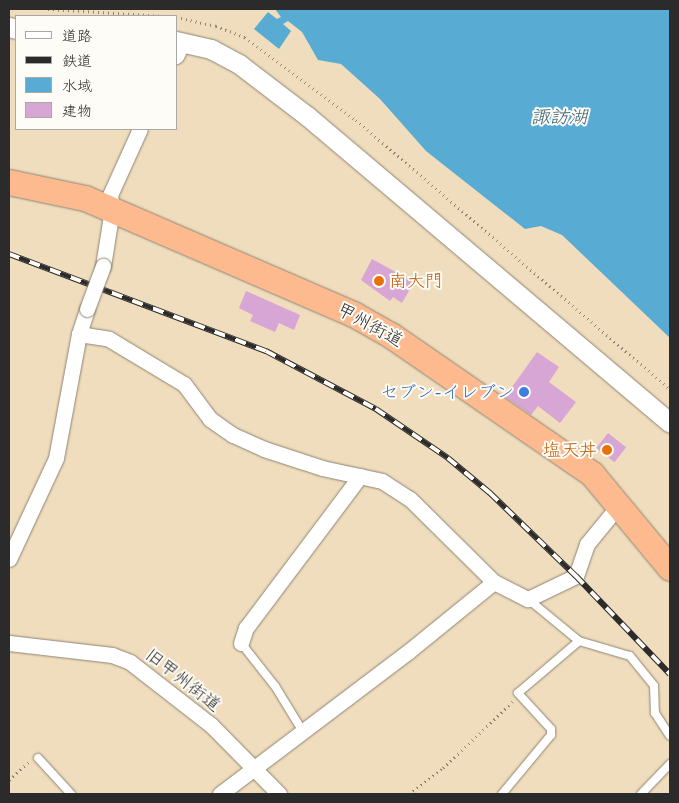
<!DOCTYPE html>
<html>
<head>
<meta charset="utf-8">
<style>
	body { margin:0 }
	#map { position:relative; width:679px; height:803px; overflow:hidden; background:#f0ddbd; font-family:Delius,"Klee One",sans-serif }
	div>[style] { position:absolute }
	.water>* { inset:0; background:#58acd4 }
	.building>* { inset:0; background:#d7a6d4; transform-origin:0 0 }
	.path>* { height:2.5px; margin-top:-1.25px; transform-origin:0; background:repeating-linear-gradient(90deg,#8e8474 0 1px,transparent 0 5px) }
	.roads { filter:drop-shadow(0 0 1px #8e8474) drop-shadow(0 0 1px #8e8474) }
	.service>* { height:8px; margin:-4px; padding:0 4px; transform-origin:4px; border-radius:4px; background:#fff }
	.minor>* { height:15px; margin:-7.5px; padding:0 7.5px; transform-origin:7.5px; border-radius:7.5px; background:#fff }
	.tertiary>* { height:19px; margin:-9.5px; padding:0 9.5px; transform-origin:9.5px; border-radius:9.5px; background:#fff }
	.trunk>* { height:25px; margin:-12.5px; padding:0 12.5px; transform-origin:12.5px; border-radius:12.5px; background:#fcba8e }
	.rail>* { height:5.5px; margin-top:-2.75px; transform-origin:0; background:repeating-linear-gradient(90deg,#fdfcf7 0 11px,#2b2b2b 0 22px); box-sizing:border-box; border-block:1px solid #2b2b2b }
	.bridges { filter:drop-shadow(0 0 1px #8e8474) drop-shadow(0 0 1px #8e8474) }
	.minor-bridge>* { height:15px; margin:-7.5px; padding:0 7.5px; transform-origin:7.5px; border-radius:7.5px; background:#fff }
	.dots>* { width:14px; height:14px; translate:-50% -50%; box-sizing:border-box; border:2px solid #fdfcf7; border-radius:50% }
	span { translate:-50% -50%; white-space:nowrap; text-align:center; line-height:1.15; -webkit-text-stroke:4px #fdfcf7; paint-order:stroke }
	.food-label { font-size:18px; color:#c56008 }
	.left { translate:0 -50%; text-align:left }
	.right { translate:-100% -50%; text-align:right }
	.street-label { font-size:18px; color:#2b2b2b }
	.shop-label { font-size:18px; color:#366cbe }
	.water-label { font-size:19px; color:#3d5f6f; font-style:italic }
	.frame { position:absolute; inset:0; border:10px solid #2b2b2b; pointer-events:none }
	.legend { position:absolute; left:15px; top:15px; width:162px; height:115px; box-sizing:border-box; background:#fdfcf7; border:1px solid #a9a8a5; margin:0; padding:6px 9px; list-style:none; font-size:15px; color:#2b2b2b }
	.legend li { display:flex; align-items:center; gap:10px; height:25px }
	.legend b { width:25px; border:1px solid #a9a8a5 }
</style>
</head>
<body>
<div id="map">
	<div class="water">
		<div style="clip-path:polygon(275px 9px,670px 9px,670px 338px,562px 235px,541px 226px,525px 229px,426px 151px,380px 99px,341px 64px,318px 60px,302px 32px,288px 21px,283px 24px,291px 31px,279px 49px,254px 29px,268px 12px,277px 19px,281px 17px)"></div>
	</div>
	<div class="building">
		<div style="clip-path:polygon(372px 259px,414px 282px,402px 303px,393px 297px,390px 301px,361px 280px)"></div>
		<div style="clip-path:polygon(246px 291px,300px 315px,294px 330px,279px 323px,275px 332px,250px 321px,253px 315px,239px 308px)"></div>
		<div style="clip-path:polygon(537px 352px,559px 367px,549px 382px,576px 402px,560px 423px,538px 406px,531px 415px,505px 397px)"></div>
		<div style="left:608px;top:433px;width:23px;height:19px;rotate:38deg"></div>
	</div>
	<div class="path">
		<div style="left:48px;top:9px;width:118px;rotate:3.4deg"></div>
		<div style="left:176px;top:17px;width:41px;rotate:12.7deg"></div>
		<div style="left:216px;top:26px;width:31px;rotate:21deg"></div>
		<div style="left:245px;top:37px;width:139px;rotate:36.8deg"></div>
		<div style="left:356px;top:120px;width:413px;rotate:40.6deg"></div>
		<div style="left:9px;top:780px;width:26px;rotate:-43deg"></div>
		<div style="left:409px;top:794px;width:43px;rotate:-37.4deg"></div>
		<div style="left:443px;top:768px;width:97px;rotate:-43.7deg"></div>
	</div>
	<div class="roads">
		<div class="service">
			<div style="left:528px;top:599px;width:66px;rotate:39.5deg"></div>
			<div style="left:579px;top:641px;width:53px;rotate:16.4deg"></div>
			<div style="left:630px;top:656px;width:38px;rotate:51deg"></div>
			<div style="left:654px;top:686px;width:27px;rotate:88deg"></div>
			<div style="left:655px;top:713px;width:27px;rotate:57deg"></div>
			<div style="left:241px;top:643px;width:55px;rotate:51.7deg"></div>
			<div style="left:275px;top:686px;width:52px;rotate:58.5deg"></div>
			<div style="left:38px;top:758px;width:49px;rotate:47.5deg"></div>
			<div style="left:502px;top:794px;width:77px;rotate:-50.3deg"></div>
			<div style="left:551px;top:735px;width:6px;rotate:-90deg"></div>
			<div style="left:551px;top:729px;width:49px;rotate:-132.5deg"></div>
			<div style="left:518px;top:693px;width:80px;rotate:-40.4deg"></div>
			<div style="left:641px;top:794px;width:42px;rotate:-46deg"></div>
		</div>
		<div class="minor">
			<div style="left:176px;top:56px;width:16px;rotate:-63deg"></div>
			<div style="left:103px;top:266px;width:58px;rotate:-81deg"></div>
			<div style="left:112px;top:209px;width:14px;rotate:-98deg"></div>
			<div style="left:110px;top:195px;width:72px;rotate:-65.6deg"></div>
			<div style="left:79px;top:334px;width:30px;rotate:9deg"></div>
			<div style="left:109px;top:339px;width:87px;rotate:31deg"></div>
			<div style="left:184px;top:384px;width:44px;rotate:53.4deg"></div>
			<div style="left:210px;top:419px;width:28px;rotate:35deg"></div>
			<div style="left:233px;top:435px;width:34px;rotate:24deg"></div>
			<div style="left:264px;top:449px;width:61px;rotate:18.1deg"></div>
			<div style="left:322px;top:468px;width:61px;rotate:12.2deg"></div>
			<div style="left:382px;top:481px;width:33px;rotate:33deg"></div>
			<div style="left:410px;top:499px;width:118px;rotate:44.7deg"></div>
			<div style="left:494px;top:582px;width:38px;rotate:27deg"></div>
			<div style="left:528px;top:599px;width:53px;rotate:-25.6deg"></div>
			<div style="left:576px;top:576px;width:34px;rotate:-71deg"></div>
			<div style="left:587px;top:544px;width:50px;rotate:-50.6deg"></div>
			<div style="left:9px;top:559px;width:111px;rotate:-65deg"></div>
			<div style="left:56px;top:458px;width:126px;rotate:-79.5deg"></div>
			<div style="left:79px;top:334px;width:26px;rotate:-72deg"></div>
			<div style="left:9px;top:643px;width:104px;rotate:6.6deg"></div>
			<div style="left:112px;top:655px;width:19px;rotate:21deg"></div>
			<div style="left:130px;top:662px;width:103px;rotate:37.9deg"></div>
			<div style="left:211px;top:725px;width:97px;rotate:45.4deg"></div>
			<div style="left:241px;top:643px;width:16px;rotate:-72deg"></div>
			<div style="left:246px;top:628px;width:190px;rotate:-53.1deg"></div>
			<div style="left:220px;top:794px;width:237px;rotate:-37.1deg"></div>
			<div style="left:409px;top:651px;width:109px;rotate:-39.1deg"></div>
		</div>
		<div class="tertiary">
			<div style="left:9px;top:27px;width:7px;rotate:16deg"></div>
			<div style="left:176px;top:41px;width:36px;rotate:13deg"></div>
			<div style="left:211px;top:49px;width:32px;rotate:28deg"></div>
			<div style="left:239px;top:64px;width:86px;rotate:37.4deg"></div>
			<div style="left:307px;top:116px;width:475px;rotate:40.2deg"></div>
		</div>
		<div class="trunk">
			<div style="left:9px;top:182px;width:78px;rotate:11.9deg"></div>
			<div style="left:85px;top:198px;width:294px;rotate:23.4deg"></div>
			<div style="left:355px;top:315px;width:43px;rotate:29.6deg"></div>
			<div style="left:392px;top:336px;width:243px;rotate:34.6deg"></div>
			<div style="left:592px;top:474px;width:122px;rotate:50.3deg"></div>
		</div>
	</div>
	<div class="rail">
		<div style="left:9px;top:254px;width:275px;rotate:20.7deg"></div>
		<div style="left:266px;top:351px;width:124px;rotate:27.8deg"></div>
		<div style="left:376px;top:409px;width:87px;rotate:34.2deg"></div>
		<div style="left:448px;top:458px;width:55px;rotate:39.8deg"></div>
		<div style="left:490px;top:493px;width:120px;rotate:44deg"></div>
		<div style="left:576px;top:576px;width:136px;rotate:46.2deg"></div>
	</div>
	<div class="bridges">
		<div class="minor-bridge">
			<div style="left:87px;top:309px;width:46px;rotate:-69.6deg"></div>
		</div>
	</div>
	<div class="dots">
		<div style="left:379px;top:281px;background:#e8710a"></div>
		<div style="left:524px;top:392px;background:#3f7fe0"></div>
		<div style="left:607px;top:450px;background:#e8710a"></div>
	</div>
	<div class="food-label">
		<span class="left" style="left:389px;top:281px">南大門</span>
		<span class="right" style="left:597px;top:450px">塩天丼</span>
	</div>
	<div class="street-label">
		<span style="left:370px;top:325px;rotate:28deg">甲州街道</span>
		<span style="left:183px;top:680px;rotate:38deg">旧甲州街道</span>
	</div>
	<div class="shop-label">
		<span class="right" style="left:514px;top:392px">セブン-イレブン</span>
	</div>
	<div class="water-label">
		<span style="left:559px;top:117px">諏訪湖</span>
	</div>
	<div class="frame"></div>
	<ul class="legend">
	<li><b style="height:6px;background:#fff"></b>道路</li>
	<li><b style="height:6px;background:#2b2b2b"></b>鉄道</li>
	<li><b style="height:14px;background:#58acd4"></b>水域</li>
	<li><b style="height:14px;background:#d7a6d4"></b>建物</li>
	</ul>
</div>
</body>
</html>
